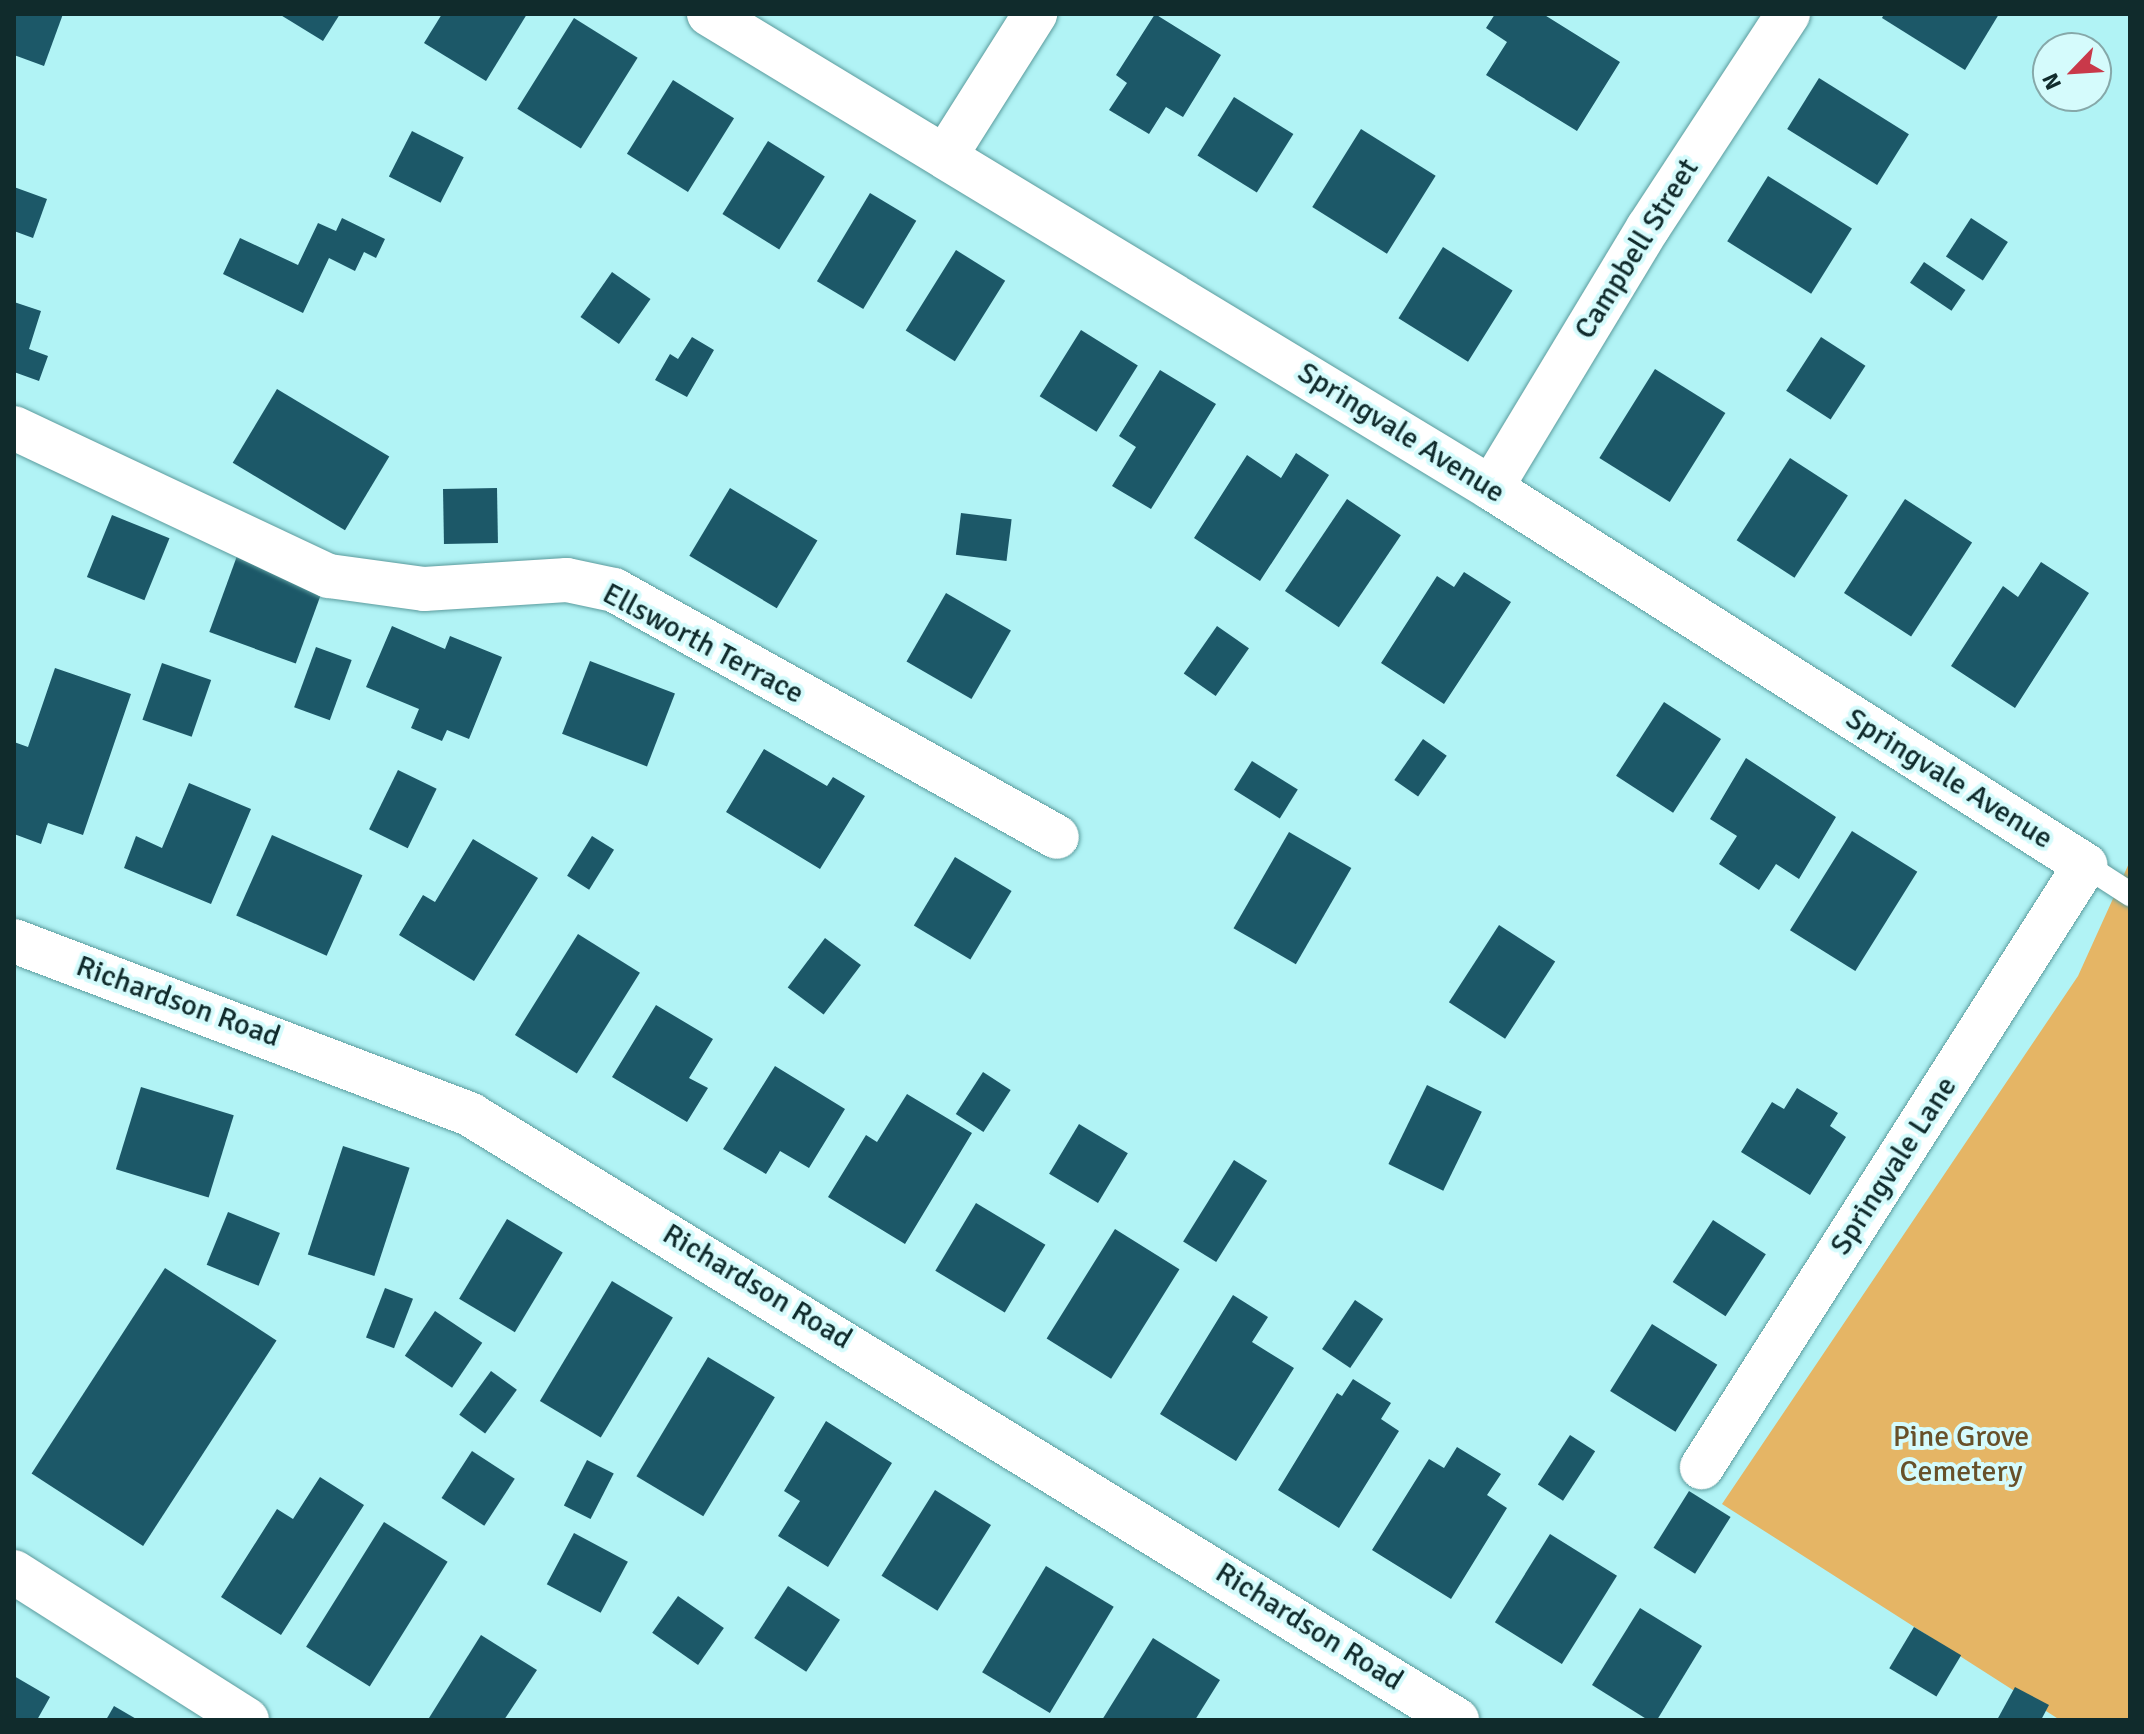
<!DOCTYPE html>
<html>
<head>
<meta charset="utf-8">
<style>
	body { margin:0 }
	#map { position:relative; width:2144px; height:1734px; overflow:hidden; background:#b1f3f5; font-family:Signika,sans-serif }
	div>[style] { position:absolute }
	.green>* { inset:0; background:#e5b565 }
	.building>* { inset:0; background:#1c5868; transform-origin:0 0 }
	.roads { filter:drop-shadow(0 0 2px #5b9b9d) drop-shadow(0 0 2px #5b9b9d) }
	.lane>* { height:24px; margin:-12px; padding:0 12px; transform-origin:12px; border-radius:12px; background:#fff }
	.street>* { height:44px; margin:-22px; padding:0 22px; transform-origin:22px; border-radius:22px; background:#fff }
	.secondary>* { height:44px; margin:-22px; padding:0 22px; transform-origin:22px; border-radius:22px; background:#fff }
	span { translate:-50% -50%; white-space:nowrap; text-align:center; line-height:1.15; -webkit-text-stroke:8px #d5fbfc; paint-order:stroke }
	.street-label { font-size:30px; color:#102b2c }
	.park-label { font-size:30px; color:#685029 }
	.frame { position:absolute; inset:0; border:16px solid #102b2c; pointer-events:none }
	.north { position:absolute; left:2032px; top:32px; width:80px; height:80px; box-sizing:border-box; background:#d5fbfc; border:2px solid #86a8a9; border-radius:50%; rotate:245deg; font-size:22px; font-weight:700; line-height:32px; text-align:center; color:#102b2c }
	.north::after { content:''; display:block; margin:auto; width:28px; height:36px; background:#c9394a; clip-path:polygon(50% 0,100% 100%,50% 72%,0 100%) }
</style>
</head>
<body>
<div id="map">
	<div class="green">
		<div style="clip-path:polygon(2130px 861px,2130px 1720px,2060px 1720px,1722px 1504px,2078px 976px)"></div>
	</div>
	<div class="building">
		<div style="clip-path:polygon(14px 14px,63px 14px,44px 66px,14px 55px)"></div>
		<div style="clip-path:polygon(279px 14px,340px 14px,323px 41px)"></div>
		<div style="clip-path:polygon(442px 14px,527px 14px,486px 81px,424px 43px)"></div>
		<div style="clip-path:polygon(1155px 14px,1221px 55px,1183px 117px,1166px 107px,1149px 134px,1109px 110px,1127px 83px,1116px 75px)"></div>
		<div style="clip-path:polygon(1495px 14px,1543px 14px,1620px 62px,1577px 131px,1486px 75px,1507px 42px,1486px 28px)"></div>
		<div style="clip-path:polygon(1884px 14px,1999px 14px,1965px 70px,1882px 18px)"></div>
		<div style="left:574px;top:18px;width:75px;height:107px;rotate:32deg"></div>
		<div style="left:1819px;top:78px;width:106px;height:60px;rotate:32deg"></div>
		<div style="left:673px;top:80px;width:72px;height:87px;rotate:32deg"></div>
		<div style="left:1234px;top:97px;width:70px;height:69px;rotate:32deg"></div>
		<div style="left:1361px;top:129px;width:88px;height:92px;rotate:32deg"></div>
		<div style="left:412px;top:131px;width:58px;height:51px;rotate:27deg"></div>
		<div style="left:768px;top:141px;width:67px;height:86px;rotate:32deg"></div>
		<div style="left:1768px;top:176px;width:99px;height:77px;rotate:32deg"></div>
		<div style="clip-path:polygon(14px 187px,47px 199px,33px 238px,14px 231px)"></div>
		<div style="left:870px;top:193px;width:54px;height:103px;rotate:31deg"></div>
		<div style="clip-path:polygon(342px 218px,385px 239px,376px 258px,364px 252px,355px 271px,329px 258px,303px 313px,223px 274px,240px 238px,298px 265px,318px 223px,336px 231px)"></div>
		<div style="left:1971px;top:218px;width:44px;height:46px;rotate:33deg"></div>
		<div style="left:1443px;top:247px;width:82px;height:84px;rotate:32deg"></div>
		<div style="left:956px;top:250px;width:58px;height:95px;rotate:32deg"></div>
		<div style="left:1924px;top:262px;width:50px;height:25px;rotate:34deg"></div>
		<div style="left:612px;top:272px;width:47px;height:55px;rotate:35deg"></div>
		<div style="clip-path:polygon(14px 302px,41px 311px,29px 349px,48px 356px,39px 381px,14px 372px)"></div>
		<div style="left:1081px;top:330px;width:67px;height:78px;rotate:32deg"></div>
		<div style="clip-path:polygon(692px 337px,714px 350px,687px 397px,655px 380px,670px 354px,678px 359px)"></div>
		<div style="left:1821px;top:337px;width:53px;height:64px;rotate:33deg"></div>
		<div style="left:1655px;top:369px;width:83px;height:105px;rotate:32deg"></div>
		<div style="clip-path:polygon(1160px 370px,1216px 404px,1151px 509px,1112px 486px,1136px 447px,1119px 436px)"></div>
		<div style="left:277px;top:389px;width:131px;height:86px;rotate:31deg"></div>
		<div style="clip-path:polygon(1296px 453px,1329px 475px,1260px 581px,1194px 538px,1247px 455px,1281px 478px)"></div>
		<div style="left:1790px;top:458px;width:69px;height:98px;rotate:33deg"></div>
		<div style="left:497px;top:488px;width:55px;height:54px;rotate:89deg"></div>
		<div style="left:730px;top:488px;width:102px;height:79px;rotate:31deg"></div>
		<div style="left:1347px;top:499px;width:65px;height:111px;rotate:34deg"></div>
		<div style="left:1905px;top:499px;width:80px;height:112px;rotate:33deg"></div>
		<div style="left:961px;top:513px;width:51px;height:42px;rotate:7deg"></div>
		<div style="left:112px;top:515px;width:62px;height:67px;rotate:22deg"></div>
		<div style="left:237px;top:556px;width:92px;height:81px;rotate:20deg"></div>
		<div style="clip-path:polygon(2041px 562px,2089px 593px,2015px 708px,1951px 666px,2003px 586px,2018px 597px)"></div>
		<div style="clip-path:polygon(1464px 572px,1511px 602px,1444px 704px,1381px 663px,1437px 576px,1454px 587px)"></div>
		<div style="left:946px;top:593px;width:75px;height:79px;rotate:30deg"></div>
		<div style="clip-path:polygon(392px 626px,445px 649px,450px 636px,502px 657px,469px 739px,447px 730px,442px 741px,411px 728px,419px 709px,366px 687px)"></div>
		<div style="left:1217px;top:626px;width:39px;height:58px;rotate:35deg"></div>
		<div style="left:316px;top:647px;width:38px;height:64px;rotate:20deg"></div>
		<div style="left:590px;top:661px;width:91px;height:78px;rotate:21deg"></div>
		<div style="left:162px;top:663px;width:52px;height:60px;rotate:19deg"></div>
		<div style="clip-path:polygon(55px 668px,131px 694px,83px 835px,48px 823px,41px 844px,14px 834px,14px 742px,28px 747px)"></div>
		<div style="left:1664px;top:702px;width:68px;height:88px;rotate:33deg"></div>
		<div style="left:1423px;top:739px;width:29px;height:50px;rotate:35deg"></div>
		<div style="clip-path:polygon(764px 749px,827px 786px,833px 777px,865px 796px,820px 869px,726px 812px)"></div>
		<div style="clip-path:polygon(1746px 758px,1836px 817px,1799px 879px,1776px 864px,1759px 890px,1719px 864px,1737px 836px,1710px 819px)"></div>
		<div style="left:1252px;top:761px;width:54px;height:34px;rotate:32deg"></div>
		<div style="left:398px;top:770px;width:43px;height:66px;rotate:26deg"></div>
		<div style="clip-path:polygon(189px 783px,251px 809px,211px 904px,124px 868px,136px 836px,162px 848px)"></div>
		<div style="left:1852px;top:831px;width:77px;height:117px;rotate:32deg"></div>
		<div style="left:1289px;top:832px;width:72px;height:111px;rotate:30deg"></div>
		<div style="left:272px;top:835px;width:99px;height:88px;rotate:24deg"></div>
		<div style="left:592px;top:836px;width:26px;height:47px;rotate:32deg"></div>
		<div style="clip-path:polygon(473px 839px,538px 878px,474px 981px,399px 935px,423px 895px,435px 902px)"></div>
		<div style="left:955px;top:857px;width:66px;height:80px;rotate:31deg"></div>
		<div style="left:1499px;top:925px;width:67px;height:92px;rotate:33deg"></div>
		<div style="left:578px;top:934px;width:73px;height:119px;rotate:32deg"></div>
		<div style="left:825px;top:938px;width:45px;height:62px;rotate:37deg"></div>
		<div style="clip-path:polygon(656px 1005px,713px 1039px,689px 1078px,708px 1088px,687px 1122px,612px 1077px)"></div>
		<div style="clip-path:polygon(775px 1066px,845px 1109px,809px 1168px,780px 1151px,766px 1174px,723px 1149px)"></div>
		<div style="left:983px;top:1072px;width:33px;height:50px;rotate:33deg"></div>
		<div style="left:1427px;top:1085px;width:61px;height:88px;rotate:26deg"></div>
		<div style="left:141px;top:1087px;width:97px;height:86px;rotate:17deg"></div>
		<div style="clip-path:polygon(1797px 1088px,1838px 1113px,1830px 1126px,1846px 1137px,1810px 1195px,1741px 1152px,1772px 1102px,1784px 1109px)"></div>
		<div style="clip-path:polygon(907px 1094px,972px 1133px,905px 1244px,828px 1197px,866px 1135px,877px 1142px)"></div>
		<div style="left:1079px;top:1124px;width:57px;height:58px;rotate:31deg"></div>
		<div style="left:343px;top:1146px;width:70px;height:114px;rotate:18deg"></div>
		<div style="left:1234px;top:1160px;width:39px;height:96px;rotate:32deg"></div>
		<div style="left:976px;top:1203px;width:81px;height:79px;rotate:31deg"></div>
		<div style="left:228px;top:1212px;width:56px;height:57px;rotate:22deg"></div>
		<div style="left:507px;top:1219px;width:65px;height:93px;rotate:31deg"></div>
		<div style="left:1713px;top:1220px;width:63px;height:74px;rotate:33deg"></div>
		<div style="left:1115px;top:1229px;width:76px;height:129px;rotate:32deg"></div>
		<div style="left:165px;top:1268px;width:133px;height:245px;rotate:33deg"></div>
		<div style="left:612px;top:1281px;width:71px;height:140px;rotate:31deg"></div>
		<div style="left:385px;top:1288px;width:30px;height:53px;rotate:21deg"></div>
		<div style="clip-path:polygon(1233px 1295px,1268px 1317px,1252px 1342px,1294px 1368px,1236px 1461px,1160px 1414px)"></div>
		<div style="left:1355px;top:1300px;width:34px;height:59px;rotate:34deg"></div>
		<div style="left:435px;top:1311px;width:57px;height:54px;rotate:34deg"></div>
		<div style="left:1652px;top:1324px;width:77px;height:79px;rotate:32deg"></div>
		<div style="left:708px;top:1357px;width:78px;height:139px;rotate:31deg"></div>
		<div style="left:491px;top:1371px;width:32px;height:54px;rotate:36deg"></div>
		<div style="clip-path:polygon(1353px 1379px,1391px 1403px,1381px 1419px,1399px 1431px,1339px 1528px,1278px 1490px,1337px 1393px,1342px 1396px)"></div>
		<div style="clip-path:polygon(826px 1421px,892px 1463px,828px 1567px,778px 1536px,800px 1501px,784px 1491px)"></div>
		<div style="left:1570px;top:1435px;width:30px;height:59px;rotate:33deg"></div>
		<div style="clip-path:polygon(1457px 1447px,1501px 1474px,1487px 1495px,1507px 1508px,1451px 1599px,1372px 1550px,1429px 1459px,1444px 1468px)"></div>
		<div style="left:472px;top:1451px;width:51px;height:56px;rotate:33deg"></div>
		<div style="left:587px;top:1460px;width:30px;height:51px;rotate:27deg"></div>
		<div style="clip-path:polygon(320px 1477px,364px 1505px,281px 1635px,221px 1597px,277px 1509px,293px 1519px)"></div>
		<div style="left:935px;top:1490px;width:66px;height:101px;rotate:32deg"></div>
		<div style="left:1689px;top:1491px;width:49px;height:67px;rotate:32deg"></div>
		<div style="left:384px;top:1522px;width:75px;height:147px;rotate:32deg"></div>
		<div style="left:574px;top:1533px;width:61px;height:58px;rotate:28deg"></div>
		<div style="left:1550px;top:1534px;width:79px;height:104px;rotate:32deg"></div>
		<div style="left:1046px;top:1566px;width:79px;height:124px;rotate:31deg"></div>
		<div style="left:788px;top:1586px;width:62px;height:62px;rotate:33deg"></div>
		<div style="left:678px;top:1596px;width:56px;height:45px;rotate:35deg"></div>
		<div style="clip-path:polygon(1640px 1608px,1702px 1646px,1657px 1720px,1648px 1720px,1592px 1685px)"></div>
		<div style="left:1914px;top:1627px;width:55px;height:48px;rotate:31deg"></div>
		<div style="clip-path:polygon(481px 1635px,537px 1670px,504px 1720px,433px 1720px,429px 1718px)"></div>
		<div style="clip-path:polygon(1153px 1638px,1220px 1680px,1195px 1720px,1102px 1720px)"></div>
		<div style="clip-path:polygon(14px 1676px,50px 1697px,37px 1720px,14px 1720px)"></div>
		<div style="clip-path:polygon(2015px 1687px,2049px 1705px,2041px 1720px,1997px 1720px)"></div>
		<div style="clip-path:polygon(114px 1706px,138px 1720px,106px 1720px)"></div>
	</div>
	<div class="roads">
		<div class="lane">
			<div style="left:2085px;top:865px;width:54px;rotate:32.8deg"></div>
		</div>
		<div class="street">
			<div style="left:709px;top:14px;width:914px;rotate:31.22deg"></div>
			<div style="left:1491px;top:488px;width:704px;rotate:32.4deg"></div>
			<div style="left:2085px;top:865px;width:714px;rotate:122.47deg"></div>
			<div style="left:946px;top:155px;width:167px;rotate:-57.7deg"></div>
			<div style="left:14px;top:428px;width:348px;rotate:25.2deg"></div>
			<div style="left:329px;top:576px;width:96px;rotate:7.8deg"></div>
			<div style="left:424px;top:589px;width:143px;rotate:-3.6deg"></div>
			<div style="left:567px;top:580px;width:48px;rotate:12deg"></div>
			<div style="left:614px;top:590px;width:507px;rotate:29.14deg"></div>
			<div style="left:1491px;top:488px;width:304px;rotate:-58.9deg"></div>
			<div style="left:1648px;top:228px;width:256px;rotate:-56.8deg"></div>
		</div>
		<div class="secondary">
			<div style="left:14px;top:941px;width:489px;rotate:20.8deg"></div>
			<div style="left:471px;top:1115px;width:1157px;rotate:31.53deg"></div>
			<div style="left:14px;top:1572px;width:276px;rotate:32.4deg"></div>
		</div>
	</div>
	<div class="street-label">
		<span style="left:1637px;top:249px;rotate:-58deg">Campbell Street</span>
		<span style="left:1401px;top:433px;rotate:32deg">Springvale Avenue</span>
		<span style="left:703px;top:644px;rotate:28deg">Ellsworth Terrace</span>
		<span style="left:1949px;top:779px;rotate:32deg">Springvale Avenue</span>
		<span style="left:178px;top:1002px;rotate:20deg">Richardson Road</span>
		<span style="left:1894px;top:1166px;rotate:-57deg">Springvale Lane</span>
		<span style="left:757px;top:1287px;rotate:31deg">Richardson Road</span>
		<span style="left:1309px;top:1627px;rotate:32deg">Richardson Road</span>
	</div>
	<div class="park-label">
		<span style="left:1961px;top:1454px">Pine Grove<br>Cemetery</span>
	</div>
	<div class="frame"></div>
	<div class="north">N</div>
</div>
</body>
</html>
